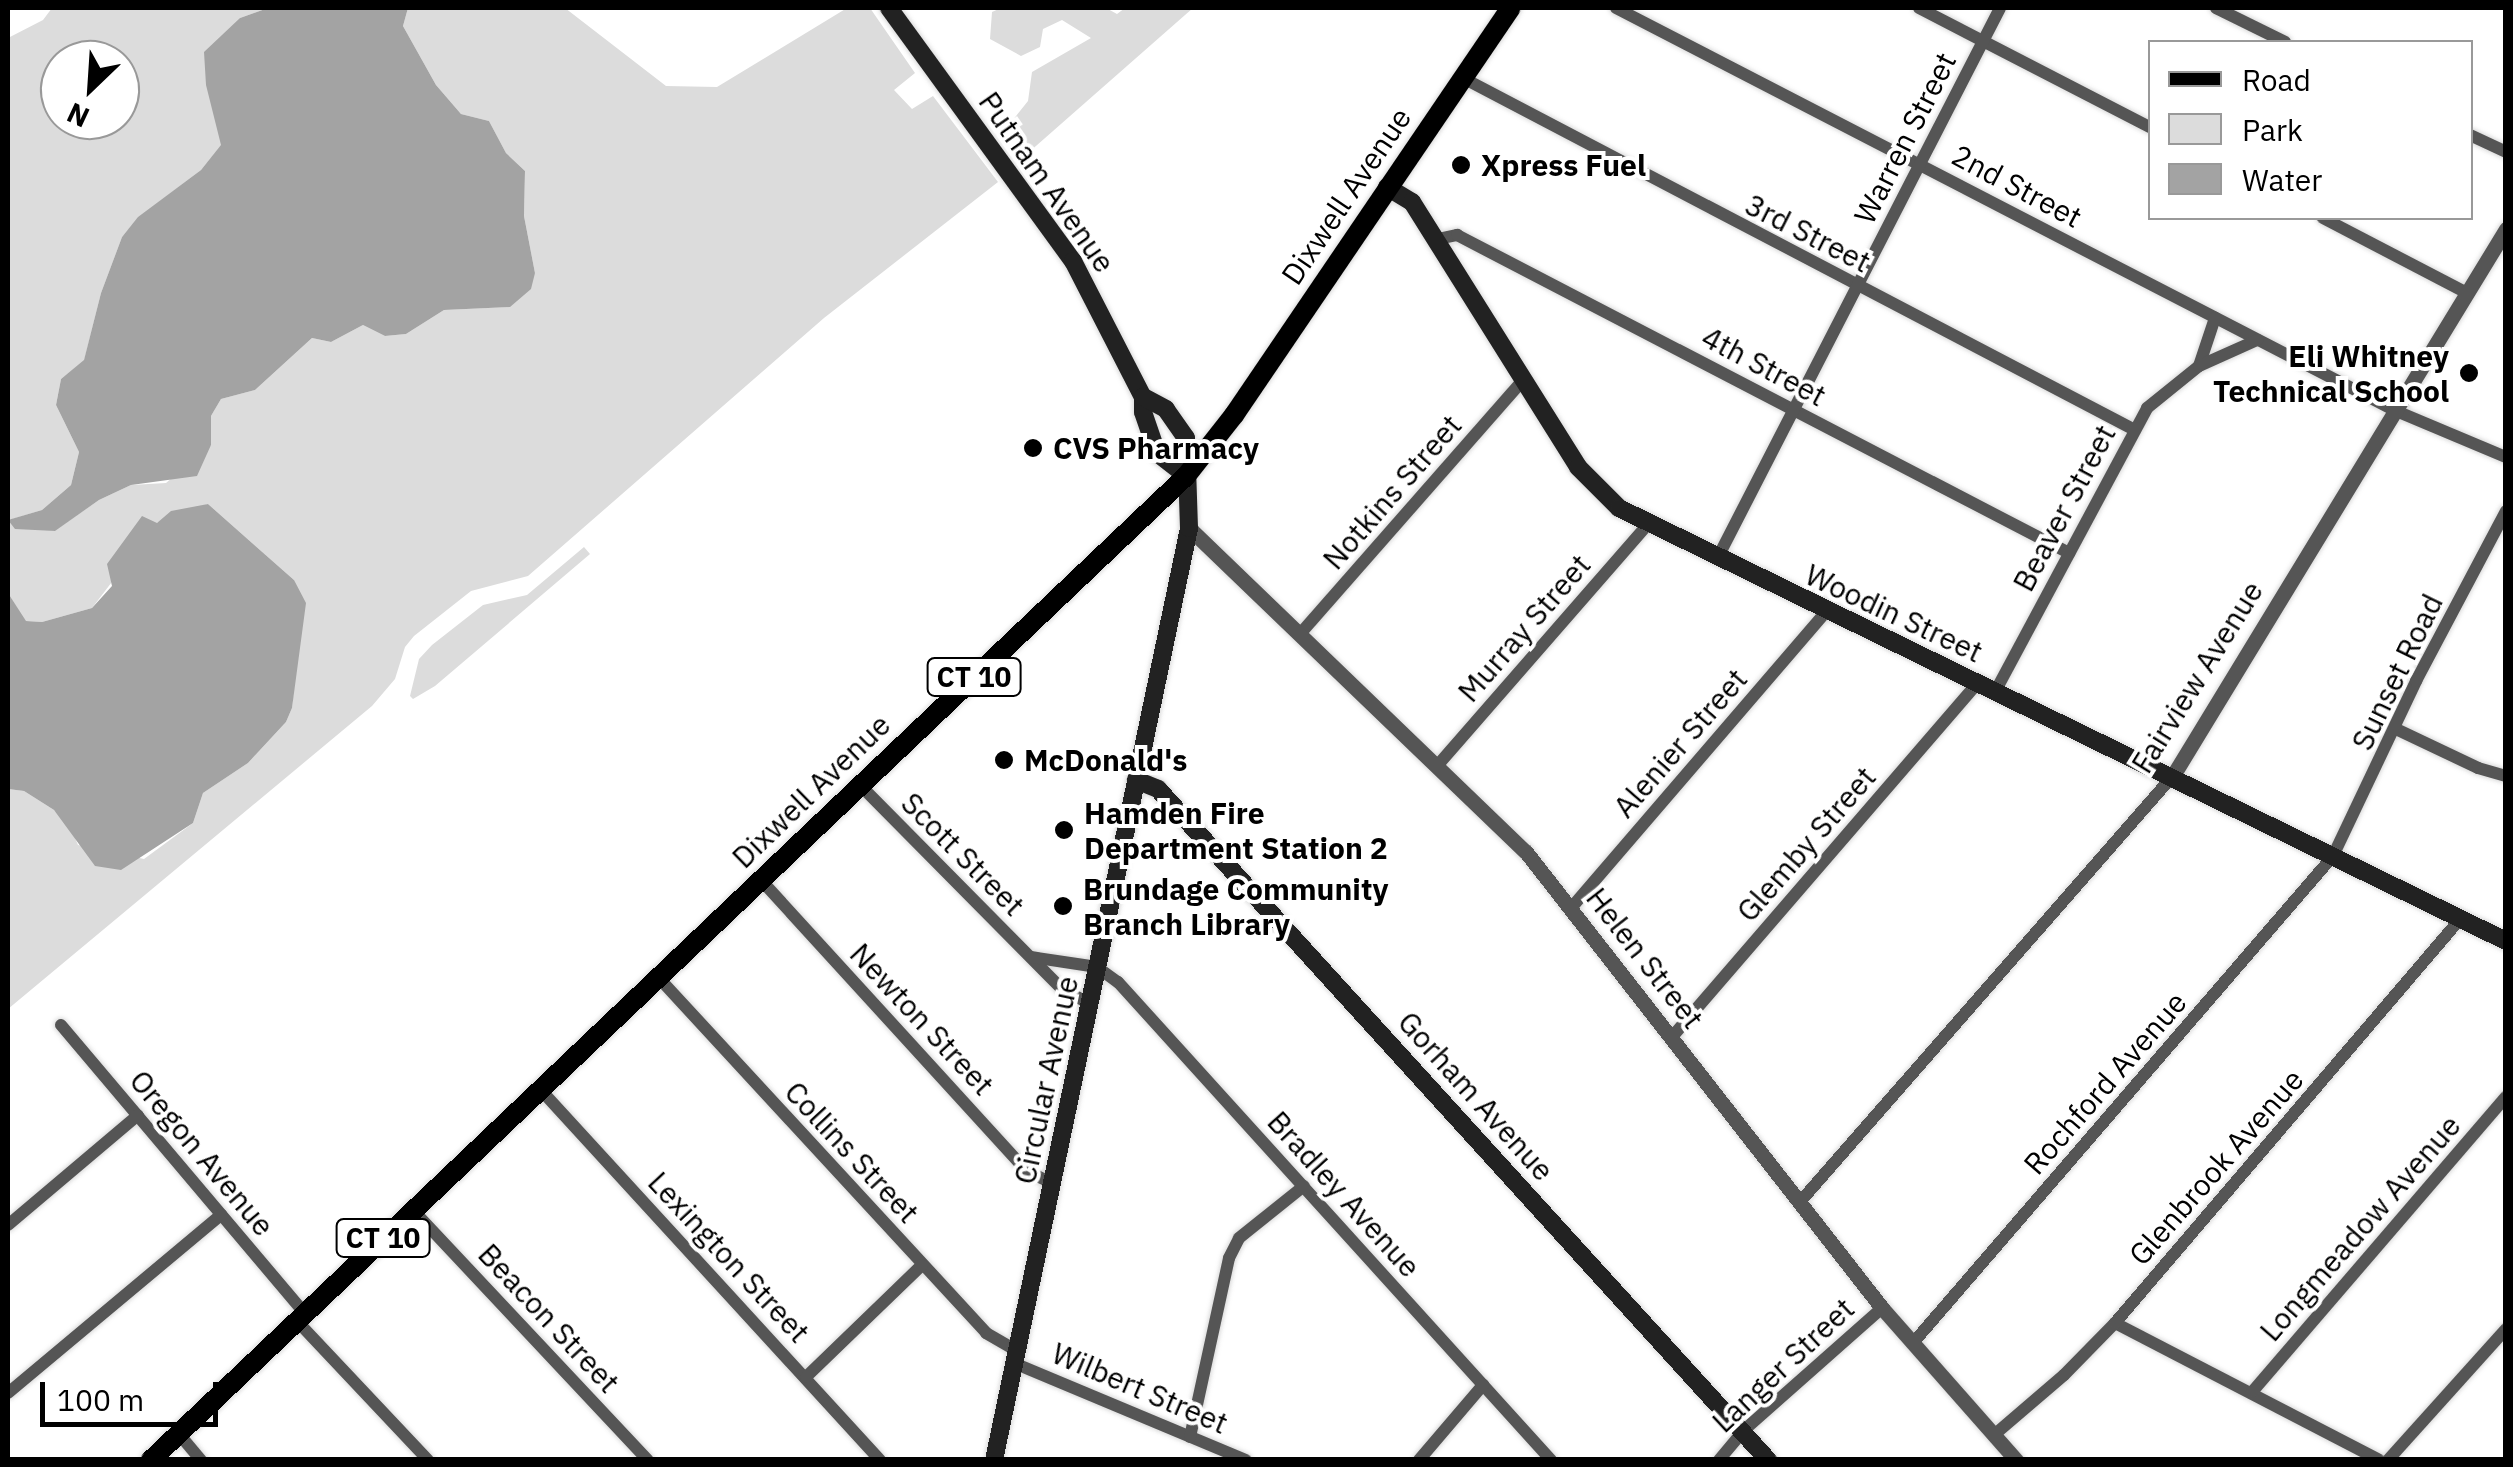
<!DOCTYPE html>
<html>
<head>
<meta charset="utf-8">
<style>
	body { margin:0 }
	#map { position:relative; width:2513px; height:1467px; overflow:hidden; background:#fff; font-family:"IBM Plex Sans",sans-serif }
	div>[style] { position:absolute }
	.green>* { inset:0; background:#dcdcdc }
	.water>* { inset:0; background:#a3a3a3 }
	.roads { filter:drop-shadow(0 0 2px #dbdbdb) drop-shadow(0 0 2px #dbdbdb) }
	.minor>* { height:12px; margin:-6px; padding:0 6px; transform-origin:6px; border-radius:6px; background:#555 }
	.tertiary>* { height:15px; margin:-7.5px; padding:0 7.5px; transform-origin:7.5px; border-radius:7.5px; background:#555 }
	.secondary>* { height:18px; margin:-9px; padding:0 9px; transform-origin:9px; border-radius:9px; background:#222 }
	.primary>* { height:20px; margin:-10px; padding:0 10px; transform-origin:10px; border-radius:10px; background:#000 }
	.dots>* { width:28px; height:28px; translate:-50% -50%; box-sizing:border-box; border:5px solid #fff; border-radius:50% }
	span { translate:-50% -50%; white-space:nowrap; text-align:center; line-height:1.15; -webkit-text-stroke:8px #fff; paint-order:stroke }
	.shield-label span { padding:2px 8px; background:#fff; border:2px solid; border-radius:8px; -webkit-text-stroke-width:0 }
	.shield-label { font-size:28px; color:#000; font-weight:700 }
	.street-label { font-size:30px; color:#000 }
	.poi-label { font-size:30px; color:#000; font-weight:700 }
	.left { translate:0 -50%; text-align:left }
	.right { translate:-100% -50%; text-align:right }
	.frame { position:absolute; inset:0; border:10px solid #000; pointer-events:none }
	.legend { position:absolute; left:2148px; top:40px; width:325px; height:180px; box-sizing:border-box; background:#fff; border:2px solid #999; margin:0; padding:12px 18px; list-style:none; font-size:30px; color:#000 }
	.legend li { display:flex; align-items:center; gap:20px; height:50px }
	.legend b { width:50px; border:2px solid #999 }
	.north { position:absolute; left:40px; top:40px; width:100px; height:100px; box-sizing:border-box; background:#fff; border:2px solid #999; border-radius:50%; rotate:205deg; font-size:28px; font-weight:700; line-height:40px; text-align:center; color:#000 }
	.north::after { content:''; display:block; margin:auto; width:35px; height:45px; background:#000; clip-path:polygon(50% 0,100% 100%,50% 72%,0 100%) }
	.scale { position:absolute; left:40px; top:1382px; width:178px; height:45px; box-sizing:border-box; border:5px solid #000; border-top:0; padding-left:12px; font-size:30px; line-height:35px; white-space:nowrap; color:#000; -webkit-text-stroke:8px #fff; paint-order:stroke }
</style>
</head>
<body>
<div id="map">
	<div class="green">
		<div style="clip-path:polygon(evenodd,52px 8px,268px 8px,240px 18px,215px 115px,222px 145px,201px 170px,139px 217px,122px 237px,101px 293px,84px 361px,61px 379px,56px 405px,79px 452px,71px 485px,42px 510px,9px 520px,54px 531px,99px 500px,131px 485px,166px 483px,211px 445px,211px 416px,221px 399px,255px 390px,312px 338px,331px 342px,363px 325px,385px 336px,406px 334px,444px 310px,509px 307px,535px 273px,524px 216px,525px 171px,506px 153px,489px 121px,461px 114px,436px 85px,403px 26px,408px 8px,565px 8px,666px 86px,717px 87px,847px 8px,870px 8px,915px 73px,894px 90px,912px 109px,933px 96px,998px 182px,824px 318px,528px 576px,471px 591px,414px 636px,405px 647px,395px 679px,372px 706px,8px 1009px,8px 789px,24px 791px,54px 810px,69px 824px,78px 845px,144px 859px,193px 823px,203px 793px,248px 763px,286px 722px,292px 708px,298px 646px,294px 580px,208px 504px,157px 523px,92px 608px,42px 622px,25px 621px,8px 593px,8px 38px,43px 20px,52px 8px,60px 60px,120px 60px,120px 120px,60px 120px,60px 60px)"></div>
		<div style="clip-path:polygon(1001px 8px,1106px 8px,1117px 14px,1125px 8px,1193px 8px,1020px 160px,1001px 135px,1028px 101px,1032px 72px,1091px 38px,1062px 20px,1043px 29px,1040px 47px,1021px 56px,990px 39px,992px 12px)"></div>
		<div style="clip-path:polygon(584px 547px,590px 554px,435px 686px,413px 699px,410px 696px,419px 659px,432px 645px,483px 605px,527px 595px)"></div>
	</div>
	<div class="water">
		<div style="clip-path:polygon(268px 8px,408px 8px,403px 26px,436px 85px,461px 114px,489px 121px,506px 153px,525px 171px,524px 216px,535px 273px,531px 289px,510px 307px,444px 310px,406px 334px,385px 336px,363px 325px,331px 342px,312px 338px,255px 390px,221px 399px,211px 416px,211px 445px,197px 476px,131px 485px,99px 500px,55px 531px,15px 529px,8px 520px,42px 510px,71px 485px,79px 452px,56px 405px,61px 379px,84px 360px,101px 293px,122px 237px,138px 217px,201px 170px,221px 145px,206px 85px,204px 52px,240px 18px)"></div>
		<div style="clip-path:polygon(208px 504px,294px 580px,306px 603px,292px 708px,286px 722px,248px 763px,203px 793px,193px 823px,121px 870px,95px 866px,54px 810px,24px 791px,8px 789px,8px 593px,26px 621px,42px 622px,92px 608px,112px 586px,107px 564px,142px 516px,157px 523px,171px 511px)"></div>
	</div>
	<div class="roads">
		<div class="minor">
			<div style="left:1616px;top:8px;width:876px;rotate:27.33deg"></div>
			<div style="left:2394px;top:410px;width:121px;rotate:22.8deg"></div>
			<div style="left:1919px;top:8px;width:260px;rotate:27.3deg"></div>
			<div style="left:2216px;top:8px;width:77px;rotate:26.2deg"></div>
			<div style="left:1463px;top:78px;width:756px;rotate:27.65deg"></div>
			<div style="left:2470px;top:135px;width:40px;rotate:25deg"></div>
			<div style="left:2323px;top:218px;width:162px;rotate:27.5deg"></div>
			<div style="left:1433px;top:240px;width:25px;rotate:-12deg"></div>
			<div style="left:1457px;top:235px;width:690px;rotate:27.46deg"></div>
			<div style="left:2199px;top:366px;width:51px;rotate:-71.6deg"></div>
			<div style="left:1717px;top:559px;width:619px;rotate:-62.81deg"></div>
			<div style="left:1300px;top:634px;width:335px;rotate:-48.7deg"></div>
			<div style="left:1995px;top:692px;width:322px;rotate:-61.8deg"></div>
			<div style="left:2147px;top:408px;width:67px;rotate:-38.9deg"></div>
			<div style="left:2199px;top:366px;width:64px;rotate:-24.1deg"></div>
			<div style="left:2396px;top:729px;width:91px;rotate:25.4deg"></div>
			<div style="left:2478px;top:768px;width:29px;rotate:16deg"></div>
			<div style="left:1437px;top:766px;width:321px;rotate:-48.9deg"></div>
			<div style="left:860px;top:785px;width:286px;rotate:45.3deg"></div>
			<div style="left:1061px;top:988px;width:33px;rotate:29deg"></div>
			<div style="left:761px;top:880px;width:394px;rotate:47.6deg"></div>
			<div style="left:1027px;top:1171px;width:28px;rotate:26deg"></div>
			<div style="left:1572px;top:907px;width:389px;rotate:-49.3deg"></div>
			<div style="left:1031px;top:957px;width:67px;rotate:8.6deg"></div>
			<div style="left:1097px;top:967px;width:26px;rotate:36deg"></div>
			<div style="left:1118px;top:982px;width:645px;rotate:47.83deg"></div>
			<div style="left:658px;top:977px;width:484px;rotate:47.3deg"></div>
			<div style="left:986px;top:1333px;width:36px;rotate:30deg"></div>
			<div style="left:61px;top:1025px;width:378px;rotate:49.8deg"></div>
			<div style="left:1672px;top:1037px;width:468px;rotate:-49.2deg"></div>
			<div style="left:540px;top:1089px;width:503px;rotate:47.5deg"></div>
			<div style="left:1799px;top:1203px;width:566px;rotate:-48.8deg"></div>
			<div style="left:413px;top:1210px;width:343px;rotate:46.8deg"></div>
			<div style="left:8px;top:1225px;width:170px;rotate:-40.2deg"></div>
			<div style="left:297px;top:1321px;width:191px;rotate:46.7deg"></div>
			<div style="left:2115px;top:1323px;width:297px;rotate:27.4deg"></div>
			<div style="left:1913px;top:1343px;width:643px;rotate:-49.22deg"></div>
			<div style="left:2333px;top:856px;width:194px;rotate:-64.6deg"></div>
			<div style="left:2416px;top:681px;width:192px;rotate:-62.1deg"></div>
			<div style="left:1014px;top:1363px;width:251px;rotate:22.7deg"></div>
			<div style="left:806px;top:1377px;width:161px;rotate:-44deg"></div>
			<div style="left:2252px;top:1392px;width:389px;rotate:-49.3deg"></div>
			<div style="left:8px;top:1393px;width:278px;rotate:-39.9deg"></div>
			<div style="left:179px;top:1434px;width:34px;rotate:50deg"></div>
			<div style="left:1994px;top:1435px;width:92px;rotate:-40.6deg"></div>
			<div style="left:2064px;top:1375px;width:73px;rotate:-45.6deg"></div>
			<div style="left:2115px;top:1323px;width:533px;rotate:-49.49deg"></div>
			<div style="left:1190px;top:1437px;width:183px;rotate:-77.7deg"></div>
			<div style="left:1229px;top:1258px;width:22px;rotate:-63deg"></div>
			<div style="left:1239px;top:1238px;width:83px;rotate:-38.7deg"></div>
			<div style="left:1419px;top:1460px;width:99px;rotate:-49.5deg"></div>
			<div style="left:1719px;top:1460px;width:38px;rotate:-50deg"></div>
			<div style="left:1743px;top:1431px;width:186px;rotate:-41.5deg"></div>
			<div style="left:2388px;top:1460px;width:176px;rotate:-48deg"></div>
		</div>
		<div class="tertiary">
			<div style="left:1189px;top:528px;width:467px;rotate:43.9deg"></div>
			<div style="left:1526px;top:852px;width:579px;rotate:52.02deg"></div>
			<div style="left:1882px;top:1308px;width:203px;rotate:48.6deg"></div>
			<div style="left:2172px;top:777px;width:642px;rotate:-58.64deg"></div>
		</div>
		<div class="secondary">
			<div style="left:889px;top:8px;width:313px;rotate:54deg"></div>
			<div style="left:1073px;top:261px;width:153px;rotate:62.8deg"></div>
			<div style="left:1143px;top:397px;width:15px;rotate:90deg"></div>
			<div style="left:1143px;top:412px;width:43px;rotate:71.1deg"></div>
			<div style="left:1157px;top:453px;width:37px;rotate:38deg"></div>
			<div style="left:1387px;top:187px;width:29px;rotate:31deg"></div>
			<div style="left:1412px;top:202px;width:313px;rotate:57.9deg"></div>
			<div style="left:1578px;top:467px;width:58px;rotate:45deg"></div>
			<div style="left:1619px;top:508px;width:987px;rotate:26.02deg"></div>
			<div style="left:1136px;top:780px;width:24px;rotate:22deg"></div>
			<div style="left:1158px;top:789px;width:907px;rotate:47.73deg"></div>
			<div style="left:994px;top:1460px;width:952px;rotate:-78.18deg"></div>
			<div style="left:1189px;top:528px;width:90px;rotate:-91.9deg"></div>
			<div style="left:1186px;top:438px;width:35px;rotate:-125deg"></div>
			<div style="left:1166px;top:409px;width:26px;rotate:-152deg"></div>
		</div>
		<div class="primary">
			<div style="left:151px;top:1460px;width:1428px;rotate:-43.55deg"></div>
			<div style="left:1186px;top:476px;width:78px;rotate:-51.8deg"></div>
			<div style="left:1234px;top:415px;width:492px;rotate:-55.8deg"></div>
		</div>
	</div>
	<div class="dots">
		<div style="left:1461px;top:165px;background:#000"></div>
		<div style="left:2469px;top:373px;background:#000"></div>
		<div style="left:1033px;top:448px;background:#000"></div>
		<div style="left:1004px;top:760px;background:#000"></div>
		<div style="left:1064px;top:830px;background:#000"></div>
		<div style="left:1063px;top:906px;background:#000"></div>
	</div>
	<div class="shield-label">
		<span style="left:974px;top:677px">CT 10</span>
		<span style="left:383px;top:1238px">CT 10</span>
	</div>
	<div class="street-label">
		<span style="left:1905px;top:138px;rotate:-63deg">Warren Street</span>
		<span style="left:1047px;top:182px;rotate:55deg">Putnam Avenue</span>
		<span style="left:2017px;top:186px;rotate:28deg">2nd Street</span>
		<span style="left:1346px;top:196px;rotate:-56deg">Dixwell Avenue</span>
		<span style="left:1808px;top:233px;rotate:27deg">3rd Street</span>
		<span style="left:1764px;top:366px;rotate:28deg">4th Street</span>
		<span style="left:1392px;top:492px;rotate:-49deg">Notkins Street</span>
		<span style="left:2064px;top:508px;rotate:-62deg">Beaver Street</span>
		<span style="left:1894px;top:613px;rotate:25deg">Woodin Street</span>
		<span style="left:1524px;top:628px;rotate:-49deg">Murray Street</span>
		<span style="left:2397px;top:672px;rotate:-64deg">Sunset Road</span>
		<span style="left:2197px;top:677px;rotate:-58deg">Fairview Avenue</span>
		<span style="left:1680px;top:743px;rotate:-49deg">Alenier Street</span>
		<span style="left:811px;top:791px;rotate:-44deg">Dixwell Avenue</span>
		<span style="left:1806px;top:844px;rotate:-49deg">Glemby Street</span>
		<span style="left:963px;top:854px;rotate:45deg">Scott Street</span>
		<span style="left:1645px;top:958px;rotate:52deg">Helen Street</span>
		<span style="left:922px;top:1019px;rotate:47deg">Newton Street</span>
		<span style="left:1046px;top:1080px;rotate:-78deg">Circular Avenue</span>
		<span style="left:2105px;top:1083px;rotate:-49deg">Rochford Avenue</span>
		<span style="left:1476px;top:1096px;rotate:48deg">Gorham Avenue</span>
		<span style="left:852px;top:1152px;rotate:47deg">Collins Street</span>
		<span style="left:202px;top:1153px;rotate:50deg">Oregon Avenue</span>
		<span style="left:2216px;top:1167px;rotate:-49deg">Glenbrook Avenue</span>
		<span style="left:1344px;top:1194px;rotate:48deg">Bradley Avenue</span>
		<span style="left:2360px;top:1228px;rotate:-49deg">Longmeadow Avenue</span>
		<span style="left:729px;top:1257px;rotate:47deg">Lexington Street</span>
		<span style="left:549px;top:1318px;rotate:47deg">Beacon Street</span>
		<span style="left:1783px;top:1365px;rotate:-43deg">Langer Street</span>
		<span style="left:1140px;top:1388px;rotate:23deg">Wilbert Street</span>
	</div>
	<div class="poi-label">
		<span class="left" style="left:1481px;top:165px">Xpress Fuel</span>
		<span class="right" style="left:2449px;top:373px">Eli Whitney<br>Technical School</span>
		<span class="left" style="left:1053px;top:448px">CVS Pharmacy</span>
		<span class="left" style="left:1024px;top:760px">McDonald's</span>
		<span class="left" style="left:1084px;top:830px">Hamden Fire<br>Department Station 2</span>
		<span class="left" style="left:1083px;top:906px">Brundage Community<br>Branch Library</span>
	</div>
	<div class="frame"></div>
	<ul class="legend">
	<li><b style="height:12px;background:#000"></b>Road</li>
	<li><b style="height:28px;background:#dcdcdc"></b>Park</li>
	<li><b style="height:28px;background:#a3a3a3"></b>Water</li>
	</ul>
	<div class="north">N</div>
	<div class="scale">100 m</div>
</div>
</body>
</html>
